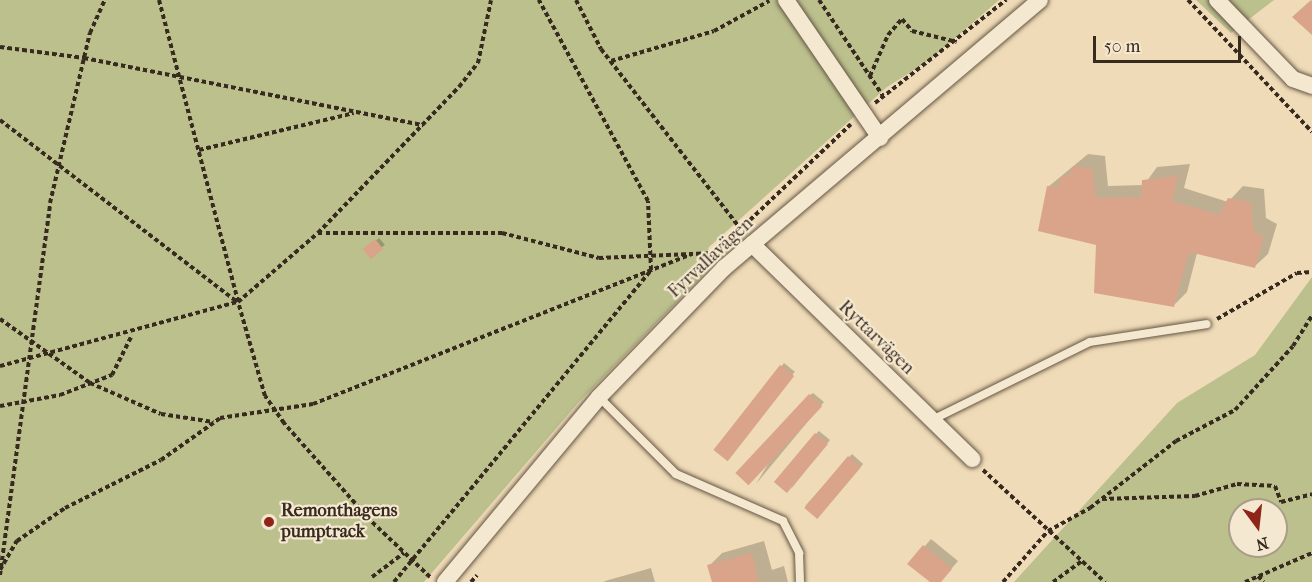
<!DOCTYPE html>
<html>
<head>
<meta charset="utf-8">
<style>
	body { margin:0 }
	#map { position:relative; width:1312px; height:582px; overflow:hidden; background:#efdbb7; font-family:"IM FELL French Canon",serif }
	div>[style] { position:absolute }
	.green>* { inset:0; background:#bbc08d }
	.shadow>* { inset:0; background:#0003; transform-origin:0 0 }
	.building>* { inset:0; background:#d9a48a; transform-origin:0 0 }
	.path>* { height:4px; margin-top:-2px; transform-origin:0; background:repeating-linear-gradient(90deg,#372a1f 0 4.5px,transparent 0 7.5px) }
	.roads { filter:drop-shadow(0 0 2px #655645) drop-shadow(0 0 2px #655645) }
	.service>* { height:8px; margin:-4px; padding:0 4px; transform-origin:4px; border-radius:4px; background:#f5e8d0 }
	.minor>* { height:16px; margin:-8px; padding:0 8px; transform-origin:8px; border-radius:8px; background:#f5e8d0 }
	.dots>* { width:16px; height:16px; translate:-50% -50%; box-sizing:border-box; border:3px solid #f5e8d0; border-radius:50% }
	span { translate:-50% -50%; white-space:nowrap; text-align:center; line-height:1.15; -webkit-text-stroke:4.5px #f5e8d0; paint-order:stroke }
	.street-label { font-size:18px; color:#372a1f }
	.poi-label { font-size:18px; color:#372a1f; font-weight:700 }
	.left { translate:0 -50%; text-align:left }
	.north { position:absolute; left:1228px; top:498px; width:60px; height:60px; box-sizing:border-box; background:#f5e8d0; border:2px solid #a99c89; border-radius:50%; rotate:165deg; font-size:16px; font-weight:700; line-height:24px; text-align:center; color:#372a1f }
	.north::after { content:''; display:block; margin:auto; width:21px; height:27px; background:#8f2418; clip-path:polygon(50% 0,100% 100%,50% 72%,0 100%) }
	.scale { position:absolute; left:1093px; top:36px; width:148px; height:27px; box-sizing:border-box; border:3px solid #372a1f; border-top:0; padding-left:8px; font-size:18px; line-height:21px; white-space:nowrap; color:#372a1f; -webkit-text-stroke:4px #f5e8d0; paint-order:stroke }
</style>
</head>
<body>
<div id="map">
	<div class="green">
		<div style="clip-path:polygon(0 0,999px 0,931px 59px,887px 87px,709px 247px,704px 261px,711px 267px,578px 403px,424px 582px,0 582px)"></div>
		<div style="clip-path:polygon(1196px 0,1274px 0,1231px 33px)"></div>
		<div style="clip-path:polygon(evenodd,1312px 277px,1312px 582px,1014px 582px,1177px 403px,1255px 355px,1312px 277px,1240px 510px,1276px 510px,1276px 546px,1240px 546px,1240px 510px)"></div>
	</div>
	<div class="shadow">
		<div style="clip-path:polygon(1088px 154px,1105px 156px,1108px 186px,1144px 185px,1157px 167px,1190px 164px,1184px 188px,1228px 202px,1243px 186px,1264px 189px,1266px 218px,1277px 224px,1268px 254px,1255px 266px,1197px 253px,1187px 292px,1174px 305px,1097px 243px,1048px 187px)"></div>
		<div style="left:379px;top:238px;width:9px;height:18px;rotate:49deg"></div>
		<div style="left:784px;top:363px;width:14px;height:111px;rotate:39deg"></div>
		<div style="clip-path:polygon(813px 393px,824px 402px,756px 484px,810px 395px)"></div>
		<div style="clip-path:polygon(819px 431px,830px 440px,791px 489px,816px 434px)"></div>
		<div style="left:852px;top:454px;width:15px;height:70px;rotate:42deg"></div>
		<div style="clip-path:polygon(931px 539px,958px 561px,940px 582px,909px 564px)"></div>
		<div style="clip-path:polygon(764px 541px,772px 570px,784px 566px,788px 582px,713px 582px,709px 566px,722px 553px)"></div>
		<div style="clip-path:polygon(651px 568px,655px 582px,604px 582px,605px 581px)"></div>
	</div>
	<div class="building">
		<div style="clip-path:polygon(1311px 0,1312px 1px,1312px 35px,1292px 17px)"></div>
		<div style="clip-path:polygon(1073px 166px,1092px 169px,1096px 198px,1141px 197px,1142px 180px,1178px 176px,1172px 201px,1219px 215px,1228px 198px,1251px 202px,1254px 231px,1264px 237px,1255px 268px,1189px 252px,1174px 307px,1094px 293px,1096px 245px,1038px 231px,1047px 186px,1059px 187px,1060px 177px,1068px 176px)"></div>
		<div style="left:375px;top:239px;width:13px;height:16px;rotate:51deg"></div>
		<div style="left:780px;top:365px;width:18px;height:108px;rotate:38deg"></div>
		<div style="left:809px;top:394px;width:18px;height:108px;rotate:43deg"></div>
		<div style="left:815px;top:433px;width:17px;height:64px;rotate:40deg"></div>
		<div style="left:848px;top:456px;width:17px;height:68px;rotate:40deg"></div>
		<div style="clip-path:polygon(923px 545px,952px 569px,941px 582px,930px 582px,907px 564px)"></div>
		<div style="clip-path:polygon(752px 553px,759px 582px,712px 582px,707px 565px)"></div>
	</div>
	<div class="path">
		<div style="left:159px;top:0;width:312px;rotate:75.3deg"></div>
		<div style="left:576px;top:0;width:55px;rotate:63deg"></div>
		<div style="left:601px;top:49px;width:232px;rotate:52.2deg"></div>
		<div style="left:819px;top:0;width:115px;rotate:56.3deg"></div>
		<div style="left:1188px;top:0;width:181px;rotate:46.8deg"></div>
		<div style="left:0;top:47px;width:85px;rotate:7.5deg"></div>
		<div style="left:84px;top:58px;width:346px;rotate:11.2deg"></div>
		<div style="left:611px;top:61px;width:107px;rotate:-16.2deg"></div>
		<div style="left:714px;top:31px;width:63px;rotate:-28.6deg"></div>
		<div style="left:870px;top:76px;width:45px;rotate:-66.3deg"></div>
		<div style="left:888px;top:35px;width:21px;rotate:-49deg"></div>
		<div style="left:902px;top:19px;width:16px;rotate:50deg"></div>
		<div style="left:912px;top:31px;width:46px;rotate:13.7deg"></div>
		<div style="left:875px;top:103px;width:167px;rotate:-38.2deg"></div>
		<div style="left:0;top:120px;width:299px;rotate:37.5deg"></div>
		<div style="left:199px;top:150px;width:159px;rotate:-13.4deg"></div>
		<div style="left:750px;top:220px;width:139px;rotate:-43.5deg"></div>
		<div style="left:318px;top:233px;width:184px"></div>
		<div style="left:502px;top:233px;width:100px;rotate:14.5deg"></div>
		<div style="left:599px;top:258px;width:115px;rotate:-2.5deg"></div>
		<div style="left:0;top:319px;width:110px;rotate:35.4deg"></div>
		<div style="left:90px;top:383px;width:77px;rotate:23.6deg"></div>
		<div style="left:161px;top:414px;width:53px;rotate:8.7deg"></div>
		<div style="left:1217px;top:319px;width:92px;rotate:-29.9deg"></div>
		<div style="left:1297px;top:273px;width:15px;rotate:-4deg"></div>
		<div style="left:0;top:366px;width:245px;rotate:-15.1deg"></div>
		<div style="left:0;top:406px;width:61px;rotate:-10.4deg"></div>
		<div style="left:60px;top:395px;width:56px;rotate:-21deg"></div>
		<div style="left:112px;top:375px;width:45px;rotate:-63.4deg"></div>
		<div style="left:983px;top:470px;width:166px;rotate:42.6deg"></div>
		<div style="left:1102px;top:499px;width:93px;rotate:-1.8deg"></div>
		<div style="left:1195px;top:496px;width:44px;rotate:-15.9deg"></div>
		<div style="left:1237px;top:484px;width:38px;rotate:3deg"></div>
		<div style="left:1275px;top:486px;width:17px;rotate:69deg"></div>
		<div style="left:1281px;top:502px;width:32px;rotate:-14deg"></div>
		<div style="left:0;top:570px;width:34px;rotate:-60deg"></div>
		<div style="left:17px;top:541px;width:58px;rotate:-34.5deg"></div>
		<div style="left:65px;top:508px;width:107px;rotate:-26.6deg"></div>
		<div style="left:161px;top:460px;width:72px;rotate:-35.4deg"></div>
		<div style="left:220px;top:418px;width:94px;rotate:-8.6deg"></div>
		<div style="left:313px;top:404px;width:407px;rotate:-21.6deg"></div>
		<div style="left:0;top:575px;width:375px;rotate:-82.3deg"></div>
		<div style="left:50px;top:203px;width:175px;rotate:-76.8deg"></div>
		<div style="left:90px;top:33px;width:36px;rotate:-66deg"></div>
		<div style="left:1258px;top:576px;width:8px;rotate:45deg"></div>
		<div style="left:372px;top:577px;width:40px;rotate:-37deg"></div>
		<div style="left:430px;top:577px;width:83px;rotate:-136.5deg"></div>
		<div style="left:370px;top:520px;width:130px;rotate:-131.6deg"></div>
		<div style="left:284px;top:423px;width:33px;rotate:-125deg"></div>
		<div style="left:265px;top:396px;width:98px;rotate:-106deg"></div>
		<div style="left:238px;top:302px;width:106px;rotate:-40.8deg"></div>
		<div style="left:318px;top:233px;width:203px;rotate:-46deg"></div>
		<div style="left:459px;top:87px;width:31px;rotate:-52deg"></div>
		<div style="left:478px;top:63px;width:64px;rotate:-78.3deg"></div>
		<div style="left:394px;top:582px;width:404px;rotate:-50.5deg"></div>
		<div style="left:651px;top:270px;width:69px;rotate:-92.5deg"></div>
		<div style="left:648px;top:201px;width:229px;rotate:-118.5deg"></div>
		<div style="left:471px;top:582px;width:9px;rotate:-49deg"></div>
		<div style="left:1003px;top:582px;width:68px;rotate:-48.6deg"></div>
		<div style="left:1048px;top:531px;width:48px;rotate:-28.7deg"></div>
		<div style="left:1090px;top:508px;width:109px;rotate:-37.9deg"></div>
		<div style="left:1176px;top:441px;width:67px;rotate:-27.7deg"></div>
		<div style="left:1235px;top:410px;width:86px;rotate:-47.8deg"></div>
		<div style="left:1293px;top:346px;width:36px;rotate:-58deg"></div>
		<div style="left:1053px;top:582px;width:36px;rotate:-36deg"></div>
		<div style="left:1245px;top:582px;width:73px;rotate:-23.4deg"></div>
	</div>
	<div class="roads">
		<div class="service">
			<div style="left:599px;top:397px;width:109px;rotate:45deg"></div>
			<div style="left:676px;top:474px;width:117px;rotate:23.7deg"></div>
			<div style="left:783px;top:521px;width:36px;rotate:63deg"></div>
			<div style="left:799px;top:553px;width:29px;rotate:88deg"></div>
			<div style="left:932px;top:420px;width:176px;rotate:-26.3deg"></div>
			<div style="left:1090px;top:342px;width:118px;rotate:-8.7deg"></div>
		</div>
		<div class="minor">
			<div style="left:786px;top:0;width:167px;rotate:55.7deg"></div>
			<div style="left:1217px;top:0;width:110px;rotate:46.1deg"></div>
			<div style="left:1293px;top:79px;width:20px;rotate:20deg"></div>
			<div style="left:752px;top:244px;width:308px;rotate:44.3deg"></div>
			<div style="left:445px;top:582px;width:241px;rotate:-50.2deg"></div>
			<div style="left:599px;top:397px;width:180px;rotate:-45.9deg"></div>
			<div style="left:724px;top:268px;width:414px;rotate:-40.3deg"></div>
		</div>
	</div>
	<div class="dots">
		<div style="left:269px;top:522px;background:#8f2418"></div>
	</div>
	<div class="street-label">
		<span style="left:711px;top:258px;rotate:-43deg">Fyrvallavägen</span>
		<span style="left:876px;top:338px;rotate:44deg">Ryttarvägen</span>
	</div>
	<div class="poi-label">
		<span class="left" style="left:281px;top:522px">Remonthagens<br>pumptrack</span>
	</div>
	<div class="north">N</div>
	<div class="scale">50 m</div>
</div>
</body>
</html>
